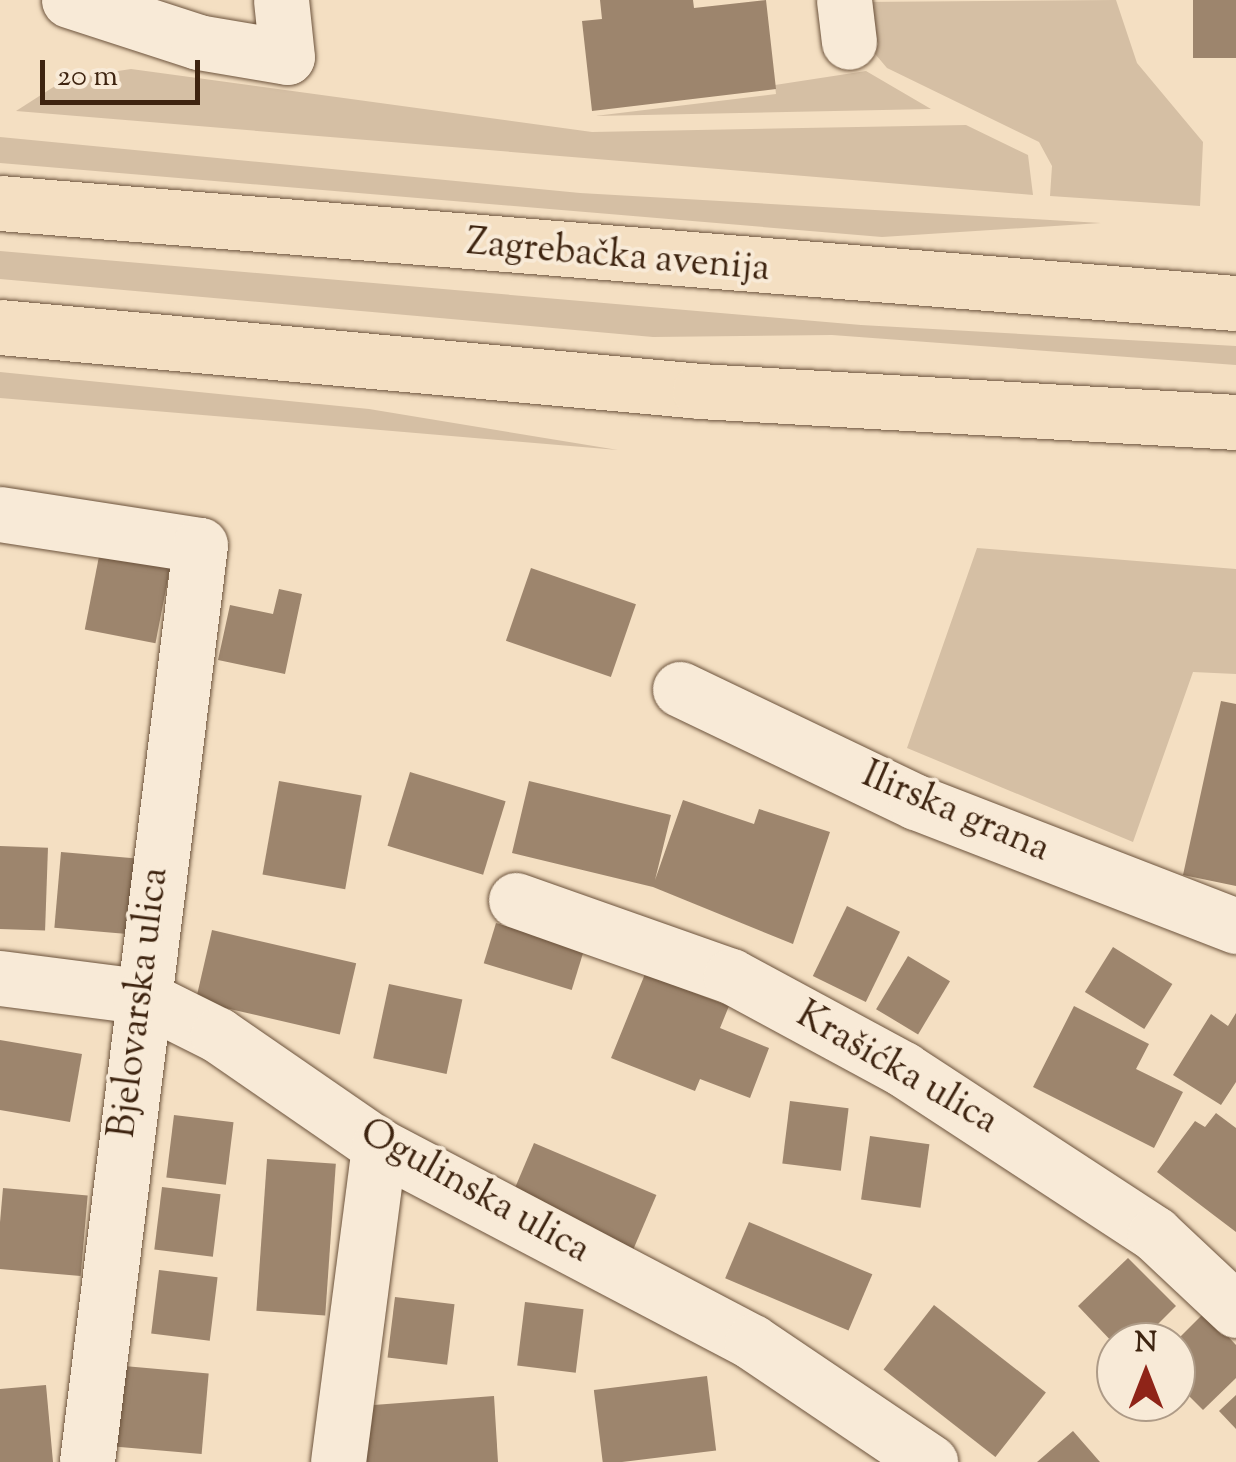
<!DOCTYPE html>
<html>
<head>
<meta charset="utf-8">
<style>
	body { margin:0 }
	#map { position:relative; width:1236px; height:1462px; overflow:hidden; background:#f4dfc2; font-family:"Sorts Mill Goudy",serif }
	div>[style] { position:absolute }
	.green>* { inset:0; background:#d5bfa4 }
	.building>* { inset:0; background:#9d856d; transform-origin:0 0 }
	.roads { filter:drop-shadow(0 0 2px #6c533c) drop-shadow(0 0 2px #6c533c) }
	.minor>* { height:55px; margin:-27.5px; padding:0 27.5px; transform-origin:27.5px; border-radius:27.5px; background:#f8ead7 }
	.major>* { height:55px; margin:-27.5px; padding:0 27.5px; transform-origin:27.5px; border-radius:27.5px; background:#f4dfc2 }
	span { translate:-50% -50%; white-space:nowrap; text-align:center; line-height:1.15; -webkit-text-stroke:8px #f8ead7; paint-order:stroke }
	.street-label { font-size:38px; color:#3e2410 }
	.north { position:absolute; left:1096px; top:1322px; width:100px; height:100px; box-sizing:border-box; background:#f8ead7; border:2px solid #ae9b87; border-radius:50%; rotate:0deg; font-size:28px; font-weight:700; line-height:40px; text-align:center; color:#3e2410 }
	.north::after { content:''; display:block; margin:auto; width:35px; height:45px; background:#8f2418; clip-path:polygon(50% 0,100% 100%,50% 72%,0 100%) }
	.scale { position:absolute; left:40px; top:60px; width:160px; height:45px; box-sizing:border-box; border:5px solid #3e2410; border-top:0; padding-left:12px; font-size:30px; line-height:35px; white-space:nowrap; color:#3e2410; -webkit-text-stroke:8px #f8ead7; paint-order:stroke }
</style>
</head>
<body>
<div id="map">
	<div class="green">
		<div style="clip-path:polygon(1116px 0,1137px 63px,1203px 142px,1200px 206px,1050px 196px,1052px 166px,1039px 142px,887px 68px,865px 42px,860px 2px)"></div>
		<div style="clip-path:polygon(131px 69px,592px 132px,966px 125px,1028px 155px,1033px 195px,16px 111px,66px 79px)"></div>
		<div style="clip-path:polygon(866px 71px,931px 109px,595px 116px,776px 94px,775px 85px)"></div>
		<div style="clip-path:polygon(0 137px,580px 193px,1101px 223px,882px 237px,0 163px)"></div>
		<div style="clip-path:polygon(0 251px,861px 325px,1236px 346px,1236px 365px,832px 335px,653px 337px,0 279px)"></div>
		<div style="clip-path:polygon(0 372px,369px 409px,618px 450px,0 398px)"></div>
		<div style="clip-path:polygon(977px 548px,1236px 569px,1236px 674px,1193px 672px,1133px 842px,907px 748px)"></div>
	</div>
	<div class="building">
		<div style="clip-path:polygon(600px 0,693px 0,694px 8px,766px 0,776px 89px,592px 111px,582px 21px,602px 19px)"></div>
		<div style="left:1193px;top:0;width:43px;height:58px"></div>
		<div style="left:101px;top:546px;width:72px;height:85px;rotate:11deg"></div>
		<div style="left:531px;top:568px;width:111px;height:77px;rotate:19deg"></div>
		<div style="clip-path:polygon(279px 589px,302px 594px,285px 674px,218px 660px,230px 605px,273px 614px)"></div>
		<div style="clip-path:polygon(1221px 701px,1236px 704px,1236px 886px,1183px 875px)"></div>
		<div style="left:410px;top:772px;width:100px;height:77px;rotate:17deg"></div>
		<div style="left:279px;top:781px;width:84px;height:95px;rotate:10deg"></div>
		<div style="clip-path:polygon(529px 781px,671px 815px,655px 880px,683px 800px,754px 824px,759px 809px,830px 832px,793px 944px,653px 887px,512px 853px)"></div>
		<div style="left:0;top:846px;width:48px;height:83px;rotate:2deg"></div>
		<div style="left:61px;top:852px;width:76px;height:76px;rotate:5deg"></div>
		<div style="left:847px;top:906px;width:59px;height:78px;rotate:26deg"></div>
		<div style="left:496px;top:923px;width:92px;height:42px;rotate:17deg"></div>
		<div style="left:212px;top:930px;width:148px;height:73px;rotate:13deg"></div>
		<div style="left:1113px;top:947px;width:70px;height:53px;rotate:32deg"></div>
		<div style="left:908px;top:956px;width:49px;height:62px;rotate:31deg"></div>
		<div style="clip-path:polygon(645px 974px,729px 1006px,720px 1028px,769px 1048px,750px 1098px,700px 1079px,695px 1091px,611px 1058px)"></div>
		<div style="left:389px;top:984px;width:75px;height:76px;rotate:12deg"></div>
		<div style="clip-path:polygon(1074px 1006px,1149px 1044px,1136px 1069px,1183px 1092px,1154px 1148px,1033px 1087px)"></div>
		<div style="clip-path:polygon(1236px 1013px,1236px 1082px,1221px 1105px,1173px 1075px,1211px 1014px,1228px 1026px)"></div>
		<div style="clip-path:polygon(0 1040px,82px 1054px,70px 1122px,0 1110px)"></div>
		<div style="left:790px;top:1101px;width:59px;height:63px;rotate:7deg"></div>
		<div style="clip-path:polygon(1216px 1113px,1236px 1128px,1236px 1232px,1157px 1172px,1195px 1121px,1205px 1127px)"></div>
		<div style="left:174px;top:1115px;width:60px;height:63px;rotate:7deg"></div>
		<div style="left:870px;top:1136px;width:60px;height:64px;rotate:8deg"></div>
		<div style="left:534px;top:1143px;width:133px;height:61px;rotate:23deg"></div>
		<div style="left:267px;top:1159px;width:69px;height:152px;rotate:4deg"></div>
		<div style="left:162px;top:1187px;width:59px;height:63px;rotate:7deg"></div>
		<div style="left:3px;top:1188px;width:85px;height:81px;rotate:5deg"></div>
		<div style="left:749px;top:1222px;width:134px;height:61px;rotate:23deg"></div>
		<div style="clip-path:polygon(1128px 1258px,1176px 1306px,1140px 1342px,1116px 1346px,1078px 1306px)"></div>
		<div style="left:159px;top:1270px;width:59px;height:64px;rotate:7deg"></div>
		<div style="left:395px;top:1297px;width:60px;height:61px;rotate:7deg"></div>
		<div style="left:525px;top:1302px;width:59px;height:64px;rotate:7deg"></div>
		<div style="left:934px;top:1305px;width:142px;height:82px;rotate:38deg"></div>
		<div style="clip-path:polygon(1205px 1312px,1236px 1345px,1236px 1378px,1203px 1410px,1176px 1383px,1176px 1341px)"></div>
		<div style="left:124px;top:1366px;width:85px;height:81px;rotate:5deg"></div>
		<div style="left:707px;top:1376px;width:75px;height:114px;rotate:83deg"></div>
		<div style="clip-path:polygon(46px 1385px,53px 1462px,0 1462px,0 1389px)"></div>
		<div style="clip-path:polygon(1236px 1395px,1236px 1429px,1219px 1411px)"></div>
		<div style="clip-path:polygon(494px 1396px,498px 1462px,364px 1462px,360px 1406px)"></div>
		<div style="clip-path:polygon(1073px 1431px,1100px 1462px,1037px 1462px)"></div>
	</div>
	<div class="roads">
		<div class="minor">
			<div style="left:69px;top:0;width:136px;rotate:18deg"></div>
			<div style="left:198px;top:42px;width:90px;rotate:9.6deg"></div>
			<div style="left:287px;top:57px;width:57px;rotate:-96deg"></div>
			<div style="left:844px;top:0;width:42px;rotate:83.2deg"></div>
			<div style="left:0;top:514px;width:202px;rotate:8.8deg"></div>
			<div style="left:200px;top:545px;width:924px;rotate:97.03deg"></div>
			<div style="left:680px;top:689px;width:262px;rotate:25.6deg"></div>
			<div style="left:916px;top:802px;width:343px;rotate:21.2deg"></div>
			<div style="left:516px;top:900px;width:228px;rotate:19.5deg"></div>
			<div style="left:731px;top:976px;width:196px;rotate:28.4deg"></div>
			<div style="left:903px;top:1069px;width:301px;rotate:33.2deg"></div>
			<div style="left:1155px;top:1234px;width:111px;rotate:43.2deg"></div>
			<div style="left:0;top:978px;width:141px;rotate:7.3deg"></div>
			<div style="left:140px;top:996px;width:87px;rotate:26.6deg"></div>
			<div style="left:218px;top:1035px;width:196px;rotate:34.6deg"></div>
			<div style="left:379px;top:1146px;width:421px;rotate:27.7deg"></div>
			<div style="left:752px;top:1342px;width:215px;rotate:34deg"></div>
			<div style="left:338px;top:1462px;width:319px;rotate:-82.6deg"></div>
		</div>
		<div class="major">
			<div style="left:0;top:203px;width:1240px;rotate:4.63deg"></div>
			<div style="left:0;top:327px;width:703px;rotate:5.22deg"></div>
			<div style="left:700px;top:391px;width:537px;rotate:3.31deg"></div>
		</div>
	</div>
	<div class="street-label">
		<span style="left:618px;top:258px;rotate:5deg">Zagrebačka avenija</span>
		<span style="left:955px;top:814px;rotate:23deg">Ilirska grana</span>
		<span style="left:141px;top:1003px;rotate:-83deg">Bjelovarska ulica</span>
		<span style="left:896px;top:1070px;rotate:30deg">Krašićka ulica</span>
		<span style="left:474px;top:1193px;rotate:29deg">Ogulinska ulica</span>
	</div>
	<div class="north">N</div>
	<div class="scale">20 m</div>
</div>
</body>
</html>
